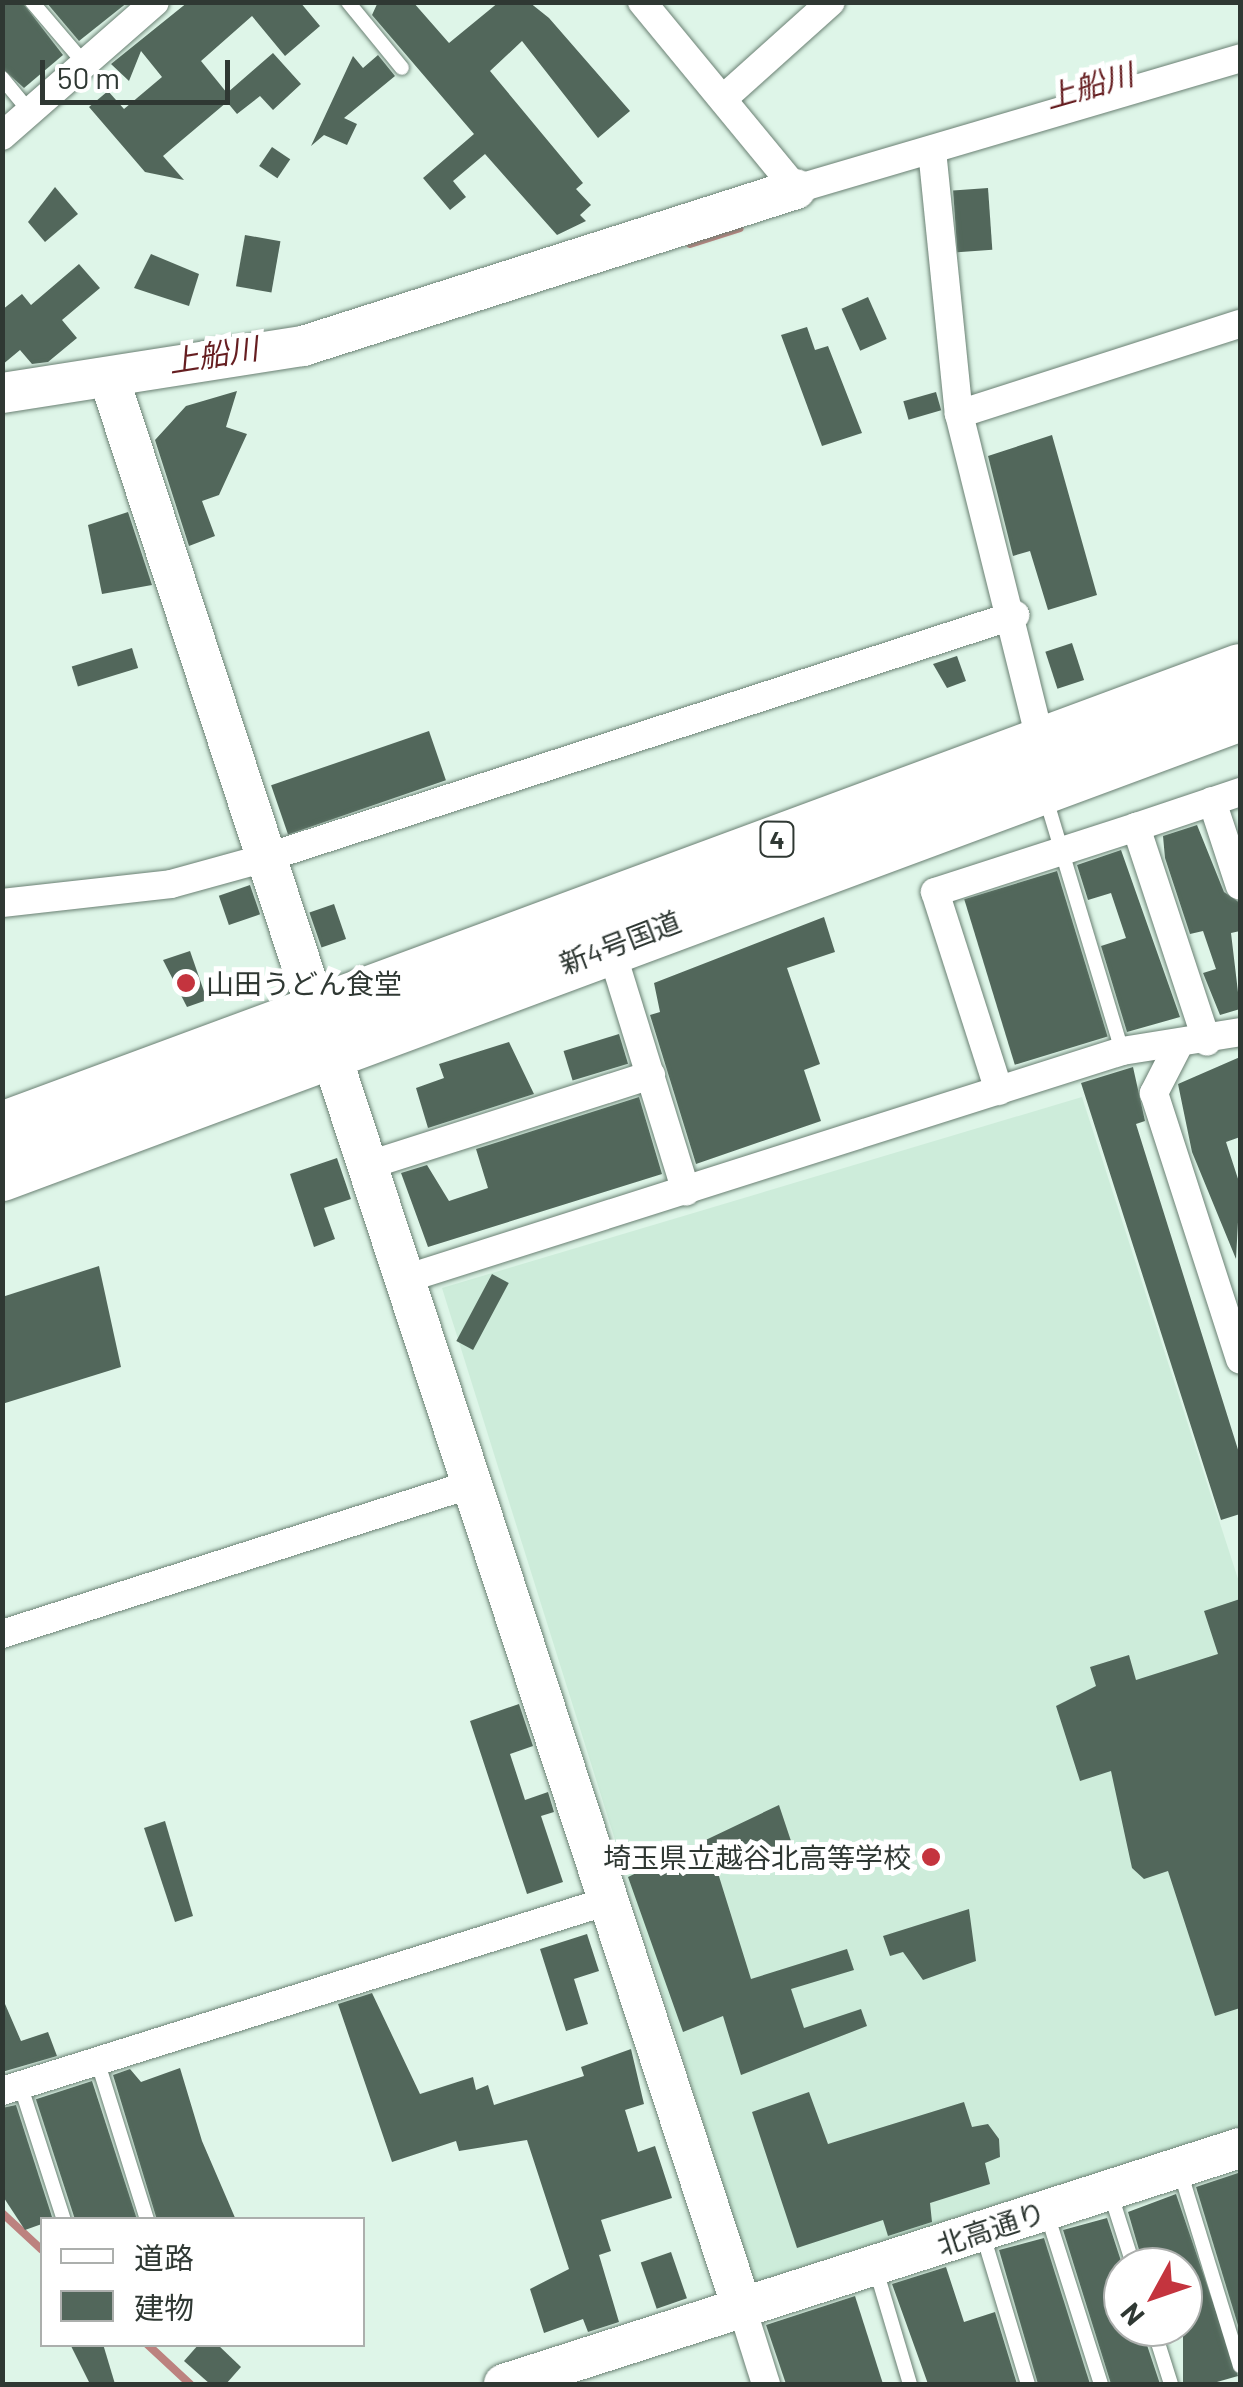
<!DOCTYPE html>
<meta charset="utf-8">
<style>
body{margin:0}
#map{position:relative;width:1243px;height:2387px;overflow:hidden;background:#def5e8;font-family:Barlow,"Noto Sans JP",sans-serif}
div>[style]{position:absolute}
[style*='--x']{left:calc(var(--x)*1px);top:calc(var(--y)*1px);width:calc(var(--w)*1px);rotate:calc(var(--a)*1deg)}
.built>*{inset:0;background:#cdecda}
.stream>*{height:8px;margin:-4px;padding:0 4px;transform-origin:4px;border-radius:4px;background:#bc827f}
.building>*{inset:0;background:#52675b;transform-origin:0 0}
.roads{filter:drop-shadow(0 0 2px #6a8073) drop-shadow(0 0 2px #6a8073)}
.lane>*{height:14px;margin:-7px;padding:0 7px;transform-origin:7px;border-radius:7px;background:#fff}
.street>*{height:28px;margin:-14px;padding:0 14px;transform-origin:14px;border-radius:14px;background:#fff}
.secondary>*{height:40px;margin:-20px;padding:0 20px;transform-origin:20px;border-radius:20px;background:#fff}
.highway>*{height:50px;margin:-25px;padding:0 25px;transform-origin:25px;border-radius:25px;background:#fff}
.dots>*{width:28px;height:28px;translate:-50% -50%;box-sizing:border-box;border:5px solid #fff;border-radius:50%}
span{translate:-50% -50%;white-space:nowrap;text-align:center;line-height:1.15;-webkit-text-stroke:10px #fff;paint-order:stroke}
.shield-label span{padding:2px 8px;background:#fff;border:2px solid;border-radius:8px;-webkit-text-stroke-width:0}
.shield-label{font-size:25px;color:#2f3833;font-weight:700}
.street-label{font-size:28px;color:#2f3833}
.poi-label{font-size:28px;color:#2f3833}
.left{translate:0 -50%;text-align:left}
.right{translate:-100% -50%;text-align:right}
.water-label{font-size:30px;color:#661e21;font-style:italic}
.frame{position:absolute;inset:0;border:5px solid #2f3833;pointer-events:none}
.legend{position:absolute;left:40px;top:2217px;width:325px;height:130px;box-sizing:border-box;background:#fff;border:2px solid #acafad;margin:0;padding:12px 18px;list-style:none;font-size:30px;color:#2f3833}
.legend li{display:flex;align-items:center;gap:20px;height:50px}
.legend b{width:50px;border:2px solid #acafad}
.north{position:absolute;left:1103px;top:2247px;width:100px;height:100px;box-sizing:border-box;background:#fff;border:2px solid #acafad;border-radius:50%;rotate:230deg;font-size:28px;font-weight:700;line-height:40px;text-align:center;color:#2f3833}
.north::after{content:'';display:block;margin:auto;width:35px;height:45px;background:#c4343e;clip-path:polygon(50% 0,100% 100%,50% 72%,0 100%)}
.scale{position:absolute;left:40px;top:60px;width:190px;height:45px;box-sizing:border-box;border:5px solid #2f3833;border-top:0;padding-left:12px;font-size:30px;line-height:35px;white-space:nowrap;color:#2f3833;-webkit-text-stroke:8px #fff;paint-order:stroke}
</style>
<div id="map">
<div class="built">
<div style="clip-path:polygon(1082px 1097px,1240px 1585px,1240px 2130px,756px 2290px,442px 1288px)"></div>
</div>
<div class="stream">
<div style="--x:690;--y:244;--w:52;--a:-17.7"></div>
<div style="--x:2;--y:2213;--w:54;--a:42.8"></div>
<div style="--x:147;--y:2344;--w:59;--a:42.9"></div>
</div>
<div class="building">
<div style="clip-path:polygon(2px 2px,22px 2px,63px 55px,24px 88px,2px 68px)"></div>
<div style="clip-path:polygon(46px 2px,128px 2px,79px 41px)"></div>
<div style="clip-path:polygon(188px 2px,300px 2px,320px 26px,285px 56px,252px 16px,201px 61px,227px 93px,273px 53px,301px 84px,273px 110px,260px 96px,237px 114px,227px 102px,163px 156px,184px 180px,145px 172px,89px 107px,108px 91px,124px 109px,162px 77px,141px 51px,129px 81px,111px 64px)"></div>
<div style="clip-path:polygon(378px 2px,413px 2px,449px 43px,499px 2px,529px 2px,549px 18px,630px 111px,598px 138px,522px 41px,490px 71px,583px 183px,576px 189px,591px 205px,580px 215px,586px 221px,557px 235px,485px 154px,453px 181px,466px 197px,450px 210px,423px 178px,474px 134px,372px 15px)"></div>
<div style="clip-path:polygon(378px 55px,395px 76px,344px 118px,357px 124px,347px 145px,324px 135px,311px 146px,353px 56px,363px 68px)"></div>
<div style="left:272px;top:147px;width:22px;height:23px;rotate:34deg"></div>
<div style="clip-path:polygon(55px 187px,78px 214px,45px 242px,28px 222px)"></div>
<div style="left:988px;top:188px;width:62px;height:35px;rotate:86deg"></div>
<div style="left:245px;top:235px;width:36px;height:52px;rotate:10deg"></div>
<div style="clip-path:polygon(151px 254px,199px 274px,189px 306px,134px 288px)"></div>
<div style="clip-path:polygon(79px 264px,100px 288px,62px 320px,77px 338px,48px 362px,32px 364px,20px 350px,2px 365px,2px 310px,22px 294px,31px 305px)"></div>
<div style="left:868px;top:297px;width:46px;height:29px;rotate:66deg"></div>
<div style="clip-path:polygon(807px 327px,815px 350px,828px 346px,862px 433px,822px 446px,781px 335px)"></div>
<div style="clip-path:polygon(237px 391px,226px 427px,247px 434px,219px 495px,202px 501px,215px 536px,189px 546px,155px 440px,186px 406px)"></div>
<div style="left:936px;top:392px;width:19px;height:34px;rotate:74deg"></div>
<div style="clip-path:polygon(1052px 435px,1097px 595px,1048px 610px,1030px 551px,1013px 556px,988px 456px)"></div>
<div style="clip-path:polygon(128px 512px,152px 585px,102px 594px,88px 525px)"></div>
<div style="left:1072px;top:643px;width:39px;height:28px;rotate:72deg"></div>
<div style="left:132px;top:648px;width:21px;height:63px;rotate:73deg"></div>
<div style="clip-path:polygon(957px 656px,966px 681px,947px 688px,933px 664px)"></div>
<div style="left:429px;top:731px;width:52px;height:167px;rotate:71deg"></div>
<div style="clip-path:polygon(1197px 825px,1224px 892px,1240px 903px,1240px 931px,1231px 933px,1240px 1009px,1220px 1015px,1203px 973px,1216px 969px,1203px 931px,1190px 934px,1165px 858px,1163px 836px)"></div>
<div style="clip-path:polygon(1121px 850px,1180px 1017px,1127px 1032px,1101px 946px,1126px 938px,1111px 893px,1088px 900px,1077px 865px)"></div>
<div style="left:1057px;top:871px;width:173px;height:97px;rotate:73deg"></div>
<div style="left:250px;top:885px;width:31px;height:33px;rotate:71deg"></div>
<div style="left:334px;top:904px;width:37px;height:26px;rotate:71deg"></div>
<div style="clip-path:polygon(824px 917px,835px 952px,787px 968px,820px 1064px,804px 1070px,821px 1121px,696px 1164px,650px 1015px,660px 1012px,654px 983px)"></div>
<div style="clip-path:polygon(190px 951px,207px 1000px,187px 1007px,163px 960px)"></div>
<div style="left:619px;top:1034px;width:31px;height:58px;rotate:73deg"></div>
<div style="clip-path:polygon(509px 1042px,534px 1094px,428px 1128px,416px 1088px,444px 1078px,439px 1064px)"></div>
<div style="clip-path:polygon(1240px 1057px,1240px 1137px,1226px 1142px,1240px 1185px,1236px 1259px,1192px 1152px,1178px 1084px)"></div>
<div style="clip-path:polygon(1133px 1067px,1145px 1121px,1136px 1124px,1240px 1456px,1240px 1514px,1221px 1520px,1081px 1083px)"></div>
<div style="clip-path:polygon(639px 1097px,662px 1174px,428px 1247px,401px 1173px,427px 1165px,449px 1201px,488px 1188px,476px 1149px)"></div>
<div style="clip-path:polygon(337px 1158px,351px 1199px,324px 1208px,335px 1239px,314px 1247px,290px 1174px)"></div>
<div style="clip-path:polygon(99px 1266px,121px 1367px,2px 1404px,2px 1297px)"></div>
<div style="left:492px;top:1274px;width:19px;height:76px;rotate:28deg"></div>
<div style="clip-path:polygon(1240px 1599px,1240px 2008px,1215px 2016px,1168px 1871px,1144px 1879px,1132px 1868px,1111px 1771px,1080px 1781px,1056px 1706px,1096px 1686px,1090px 1667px,1129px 1655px,1136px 1680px,1218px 1654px,1204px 1611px)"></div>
<div style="clip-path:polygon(519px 1704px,533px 1746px,510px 1754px,525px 1800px,548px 1792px,554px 1812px,541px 1816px,563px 1882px,527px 1894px,470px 1721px)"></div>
<div style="clip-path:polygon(779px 1805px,792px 1844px,717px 1870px,751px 1979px,847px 1949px,854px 1970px,791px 1989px,804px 2028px,861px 2009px,867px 2026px,741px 2075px,723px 2016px,683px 2032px,628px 1877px)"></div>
<div style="clip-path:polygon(165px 1821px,193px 1916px,175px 1922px,144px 1828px)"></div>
<div style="clip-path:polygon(969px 1909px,976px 1961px,923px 1980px,903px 1952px,890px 1956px,883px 1936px)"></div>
<div style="clip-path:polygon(587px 1934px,599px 1971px,574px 1979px,588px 2024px,566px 2031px,540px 1949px)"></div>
<div style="clip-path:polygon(372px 1993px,420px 2094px,473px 2077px,476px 2090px,488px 2085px,494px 2105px,584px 2076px,581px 2067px,631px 2049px,644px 2104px,625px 2110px,638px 2152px,655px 2146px,672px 2198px,601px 2220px,611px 2251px,599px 2255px,619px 2322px,588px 2332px,583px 2319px,544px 2333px,530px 2289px,569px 2269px,527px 2140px,459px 2151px,456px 2141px,392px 2162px,338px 2004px)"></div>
<div style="clip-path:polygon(2px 1997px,21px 2041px,48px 2032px,57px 2056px,2px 2072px)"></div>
<div style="clip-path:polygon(180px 2068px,202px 2141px,236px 2220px,157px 2220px,113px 2075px,130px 2069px,141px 2082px)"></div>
<div style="left:92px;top:2081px;width:146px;height:59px;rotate:72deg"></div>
<div style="clip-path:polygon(809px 2092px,828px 2144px,964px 2102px,972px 2127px,988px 2124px,999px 2139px,1000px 2157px,985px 2163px,990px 2184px,930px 2203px,932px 2222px,888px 2236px,883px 2220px,797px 2248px,752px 2112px)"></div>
<div style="clip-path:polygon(16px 2105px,53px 2220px,25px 2230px,2px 2195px,2px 2108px)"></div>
<div style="clip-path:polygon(1238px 2173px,1240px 2180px,1240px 2332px,1196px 2187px)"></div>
<div style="clip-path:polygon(1176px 2194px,1238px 2376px,1210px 2384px,1183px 2384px,1183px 2267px,1144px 2267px,1128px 2212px)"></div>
<div style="clip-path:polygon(1107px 2218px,1123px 2267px,1123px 2327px,1141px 2327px,1160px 2384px,1111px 2384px,1063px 2230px)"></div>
<div style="clip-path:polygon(1044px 2238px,1090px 2384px,1038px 2384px,999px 2250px)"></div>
<div style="left:671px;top:2252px;width:49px;height:32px;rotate:71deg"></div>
<div style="clip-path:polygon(946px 2267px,964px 2322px,995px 2312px,1017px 2384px,928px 2384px,892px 2284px)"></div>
<div style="clip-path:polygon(855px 2296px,883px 2384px,786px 2384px,766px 2325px)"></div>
<div style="clip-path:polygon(70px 2344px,103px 2344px,115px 2384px,90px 2384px)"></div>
<div style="clip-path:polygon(199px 2344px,217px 2344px,241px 2367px,226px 2384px,210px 2384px,184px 2361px)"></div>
</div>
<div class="roads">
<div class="lane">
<div style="--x:32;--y:2;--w:82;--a:49.5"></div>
<div style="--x:348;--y:2;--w:85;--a:50.7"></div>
<div style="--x:2;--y:78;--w:44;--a:50.5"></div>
<div style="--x:1046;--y:799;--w:263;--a:73.2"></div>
<div style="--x:97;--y:2060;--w:168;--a:72.6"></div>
<div style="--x:20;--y:2084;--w:143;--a:72.1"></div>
<div style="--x:1180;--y:2171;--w:204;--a:72.9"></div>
<div style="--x:1110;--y:2192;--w:79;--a:72.3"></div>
<div style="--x:1047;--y:2214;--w:178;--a:72.4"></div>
<div style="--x:982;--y:2232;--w:159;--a:73.2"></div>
<div style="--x:876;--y:2270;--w:119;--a:73.4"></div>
<div style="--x:1153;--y:2327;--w:60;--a:72.5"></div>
</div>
<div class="street">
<div style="--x:642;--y:2;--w:242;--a:50.5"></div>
<div style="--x:796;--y:189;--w:463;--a:-16.4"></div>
<div style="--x:725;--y:97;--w:142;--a:-41.9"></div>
<div style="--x:2;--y:136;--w:203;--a:-41.2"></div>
<div style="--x:932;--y:150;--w:265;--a:84.2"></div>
<div style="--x:959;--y:414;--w:339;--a:76"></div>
<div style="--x:959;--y:414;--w:295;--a:-17.8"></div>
<div style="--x:1212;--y:801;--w:89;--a:71.8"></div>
<div style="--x:1136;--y:827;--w:110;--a:-18.6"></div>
<div style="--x:2;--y:903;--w:170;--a:-6.4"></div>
<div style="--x:171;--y:884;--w:94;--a:-15.4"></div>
<div style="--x:262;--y:859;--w:792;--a:-17.95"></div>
<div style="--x:610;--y:946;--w:257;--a:72.8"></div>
<div style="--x:1177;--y:1048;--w:51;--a:117.1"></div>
<div style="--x:1154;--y:1093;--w:280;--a:72.1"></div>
<div style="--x:999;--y:1091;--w:209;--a:-107.8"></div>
<div style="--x:935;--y:892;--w:211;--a:-17.9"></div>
<div style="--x:1136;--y:827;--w:226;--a:71.7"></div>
<div style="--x:372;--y:1164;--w:293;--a:-17.7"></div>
<div style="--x:411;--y:1277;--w:746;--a:-17.63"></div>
<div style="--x:1122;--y:1051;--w:120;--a:-9.1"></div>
<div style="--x:2;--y:1634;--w:496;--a:-17.7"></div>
<div style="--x:2;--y:2091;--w:635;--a:-17.41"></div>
<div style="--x:742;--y:2308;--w:80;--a:72.5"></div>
</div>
<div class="secondary">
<div style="--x:110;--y:381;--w:2028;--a:71.84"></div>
<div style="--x:2;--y:393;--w:305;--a:-8.9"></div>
<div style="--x:303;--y:346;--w:517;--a:-17.66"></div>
<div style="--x:504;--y:2384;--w:773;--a:-17.78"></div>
</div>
<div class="highway">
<div style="--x:2;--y:1127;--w:1320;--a:-20.3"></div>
<div style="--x:2;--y:1176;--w:1321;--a:-20.38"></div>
</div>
</div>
<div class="dots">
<div style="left:186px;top:983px;background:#c4343e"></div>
<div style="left:931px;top:1857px;background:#c4343e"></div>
</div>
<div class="shield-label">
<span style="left:777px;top:839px">4</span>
</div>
<div class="street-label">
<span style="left:620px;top:942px;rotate:-21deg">新4号国道</span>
<span style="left:991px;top:2228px;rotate:-18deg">北高通り</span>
</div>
<div class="poi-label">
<span class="left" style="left:206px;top:983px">山田うどん食堂</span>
<span class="right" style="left:911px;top:1857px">埼玉県立越谷北高等学校</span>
</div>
<div class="water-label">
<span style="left:1089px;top:85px;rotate:-16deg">上船川</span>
<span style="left:213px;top:354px;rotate:-9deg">上船川</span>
</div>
<div class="frame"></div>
<ul class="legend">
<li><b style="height:12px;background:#fff"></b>道路</li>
<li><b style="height:28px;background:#52675b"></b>建物</li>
</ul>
<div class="north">N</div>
<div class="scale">50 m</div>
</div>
